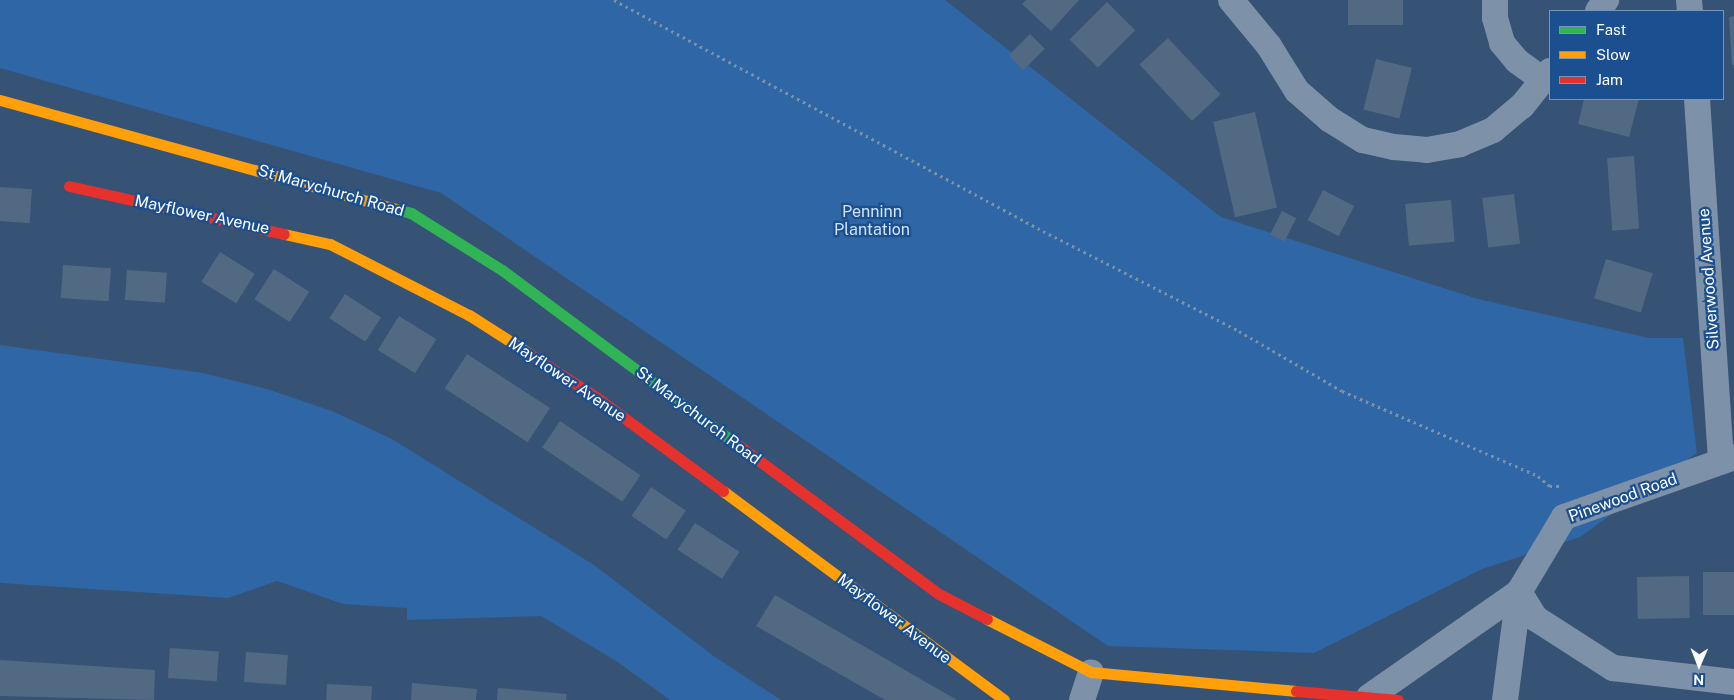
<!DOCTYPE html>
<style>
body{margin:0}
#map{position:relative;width:1734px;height:700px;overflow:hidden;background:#365274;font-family:"Public Sans",sans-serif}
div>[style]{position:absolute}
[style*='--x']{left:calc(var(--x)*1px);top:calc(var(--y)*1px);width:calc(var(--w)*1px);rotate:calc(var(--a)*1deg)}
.green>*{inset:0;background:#2f66a5}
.building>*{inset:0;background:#526984;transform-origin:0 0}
.path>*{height:3px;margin-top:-1.5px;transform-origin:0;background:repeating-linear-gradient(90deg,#7d92a8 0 2.5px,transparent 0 6.5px)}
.street>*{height:26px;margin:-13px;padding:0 13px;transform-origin:13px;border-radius:13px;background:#7d92a8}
.fast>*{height:11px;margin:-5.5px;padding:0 5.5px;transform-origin:5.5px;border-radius:5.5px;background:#30b455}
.slow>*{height:11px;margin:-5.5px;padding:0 5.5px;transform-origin:5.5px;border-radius:5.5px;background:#ff9f0a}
.jam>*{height:11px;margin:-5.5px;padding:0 5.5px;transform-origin:5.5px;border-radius:5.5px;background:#e5322d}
span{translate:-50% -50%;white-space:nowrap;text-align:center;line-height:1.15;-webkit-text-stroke:4.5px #1b4f8f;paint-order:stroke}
.street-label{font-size:16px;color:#fff}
.park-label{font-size:16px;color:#cfe3fa}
.legend{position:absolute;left:1549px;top:10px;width:175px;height:90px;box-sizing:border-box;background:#1b4f8f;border:1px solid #7695bc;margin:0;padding:6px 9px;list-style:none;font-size:15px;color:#fff}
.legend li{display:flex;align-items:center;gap:10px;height:25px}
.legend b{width:25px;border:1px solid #7695bc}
.north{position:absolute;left:1674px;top:640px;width:50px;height:50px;-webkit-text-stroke:4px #1b4f8f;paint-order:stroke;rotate:181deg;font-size:14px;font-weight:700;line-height:20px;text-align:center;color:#fff}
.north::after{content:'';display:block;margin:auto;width:18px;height:22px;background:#fff;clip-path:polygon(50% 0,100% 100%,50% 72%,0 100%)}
</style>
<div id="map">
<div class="green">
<div style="clip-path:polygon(0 0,945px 0,1221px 217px,1478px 299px,1649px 338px,1683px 338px,1697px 453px,1580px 537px,1482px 569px,1314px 653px,1108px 646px,441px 193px,0 68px)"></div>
<div style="clip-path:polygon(0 345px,203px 373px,267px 389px,332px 411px,392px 439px,594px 565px,715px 657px,781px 700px,670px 700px,616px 661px,541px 616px,407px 620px,407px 608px,343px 604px,277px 581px,228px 598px,0 583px)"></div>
</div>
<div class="building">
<div style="clip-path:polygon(1026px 0,1079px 0,1051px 31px,1022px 4px)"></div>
<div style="left:1348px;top:0;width:55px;height:25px"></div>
<div style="left:1107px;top:2px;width:40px;height:53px;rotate:45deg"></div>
<div style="clip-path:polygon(1734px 16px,1734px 65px,1732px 65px,1729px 17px)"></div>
<div style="left:1030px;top:34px;width:21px;height:30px;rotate:45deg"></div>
<div style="left:1168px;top:38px;width:77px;height:39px;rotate:47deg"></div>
<div style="left:1376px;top:59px;width:37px;height:52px;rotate:14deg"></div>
<div style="clip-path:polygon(1584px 99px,1639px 99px,1629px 137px,1578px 124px)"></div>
<div style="left:1255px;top:112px;width:98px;height:43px;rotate:77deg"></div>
<div style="left:1634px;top:156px;width:73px;height:27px;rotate:86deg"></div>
<div style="left:0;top:187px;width:32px;height:34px;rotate:4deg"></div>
<div style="left:1323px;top:190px;width:35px;height:34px;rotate:27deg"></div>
<div style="left:1514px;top:194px;width:50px;height:32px;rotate:83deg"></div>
<div style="left:1451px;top:200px;width:42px;height:46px;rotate:85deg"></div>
<div style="left:1282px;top:211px;width:16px;height:26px;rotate:27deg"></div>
<div style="left:220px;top:252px;width:41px;height:35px;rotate:32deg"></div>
<div style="left:1606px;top:259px;width:49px;height:41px;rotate:17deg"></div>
<div style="left:63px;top:265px;width:48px;height:33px;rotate:4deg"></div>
<div style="left:274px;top:269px;width:42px;height:36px;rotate:33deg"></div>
<div style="left:127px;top:270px;width:40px;height:30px;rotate:4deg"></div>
<div style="left:345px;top:294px;width:43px;height:29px;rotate:33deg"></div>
<div style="left:399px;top:316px;width:44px;height:40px;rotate:32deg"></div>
<div style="left:467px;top:354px;width:99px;height:41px;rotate:33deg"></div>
<div style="left:560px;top:421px;width:97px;height:32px;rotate:34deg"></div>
<div style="left:651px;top:487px;width:42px;height:35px;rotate:34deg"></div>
<div style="left:695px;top:523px;width:53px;height:32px;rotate:33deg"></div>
<div style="left:1703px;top:572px;width:31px;height:43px"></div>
<div style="left:1689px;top:576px;width:42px;height:52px;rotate:89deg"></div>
<div style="clip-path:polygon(775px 595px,957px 700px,885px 700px,756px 626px)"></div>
<div style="left:170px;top:648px;width:49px;height:30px;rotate:4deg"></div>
<div style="left:246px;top:652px;width:42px;height:30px;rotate:4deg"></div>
<div style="clip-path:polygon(0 660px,155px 670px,154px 700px,0 696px)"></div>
<div style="clip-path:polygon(412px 683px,477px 689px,476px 700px,411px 700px)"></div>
<div style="left:327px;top:684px;width:45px;height:16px;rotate:3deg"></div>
<div style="clip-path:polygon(498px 688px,567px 694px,566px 700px,497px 700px)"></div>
</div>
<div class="path">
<div style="--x:614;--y:0;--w:487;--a:28.3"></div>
<div style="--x:1043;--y:231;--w:220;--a:27"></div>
<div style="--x:1239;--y:331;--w:119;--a:30.2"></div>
<div style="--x:1342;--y:391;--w:214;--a:23.4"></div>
<div style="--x:1538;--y:476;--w:16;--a:40"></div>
<div style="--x:1550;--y:486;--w:13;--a:0"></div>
</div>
<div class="street">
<div style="--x:1231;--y:0;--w:60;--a:50.4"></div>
<div style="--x:1269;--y:46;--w:53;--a:58.1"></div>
<div style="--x:1297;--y:91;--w:43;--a:41.2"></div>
<div style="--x:1329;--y:119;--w:40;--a:32"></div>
<div style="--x:1363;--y:140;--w:32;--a:13"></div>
<div style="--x:1394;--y:147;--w:33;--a:5"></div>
<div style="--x:1427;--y:150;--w:34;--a:-10"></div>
<div style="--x:1460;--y:144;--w:36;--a:-23"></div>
<div style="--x:1493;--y:130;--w:38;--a:-40"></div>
<div style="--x:1522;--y:106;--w:45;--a:-51.3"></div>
<div style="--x:1495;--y:0;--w:18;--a:90"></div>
<div style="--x:1495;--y:18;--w:26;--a:74"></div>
<div style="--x:1502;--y:43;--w:23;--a:50"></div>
<div style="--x:1517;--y:61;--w:32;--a:36"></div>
<div style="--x:1689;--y:0;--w:11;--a:85"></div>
<div style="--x:1598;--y:11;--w:14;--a:-54"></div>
<div style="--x:1697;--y:99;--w:362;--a:86.2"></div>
<div style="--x:1369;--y:697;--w:183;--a:-35"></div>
<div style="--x:1519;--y:592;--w:31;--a:58"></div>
<div style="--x:1535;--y:618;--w:93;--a:32.7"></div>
<div style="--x:1613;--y:668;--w:122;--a:6.6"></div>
<div style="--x:1082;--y:700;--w:29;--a:-72"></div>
<div style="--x:1505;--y:700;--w:109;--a:-82.6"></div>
<div style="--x:1519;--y:592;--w:87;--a:-59"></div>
<div style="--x:1564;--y:517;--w:180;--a:-19.4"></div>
</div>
<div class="fast">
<div style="--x:396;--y:209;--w:16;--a:15"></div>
<div style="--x:411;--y:213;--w:107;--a:32.1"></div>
<div style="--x:502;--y:270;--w:289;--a:36.6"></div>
</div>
<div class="slow">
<div style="--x:0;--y:100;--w:411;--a:15.4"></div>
<div style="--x:284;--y:234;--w:47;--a:12.3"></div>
<div style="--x:330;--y:244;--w:156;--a:27.1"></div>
<div style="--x:469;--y:315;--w:72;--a:32.6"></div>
<div style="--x:723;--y:491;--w:350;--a:36.6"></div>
<div style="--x:987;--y:619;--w:117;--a:27"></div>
<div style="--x:1091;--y:672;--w:206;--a:5.3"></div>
</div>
<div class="jam">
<div style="--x:69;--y:186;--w:220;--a:12.6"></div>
<div style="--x:530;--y:354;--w:79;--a:33.1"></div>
<div style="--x:596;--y:397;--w:158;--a:36.5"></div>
<div style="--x:734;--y:442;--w:255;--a:36.6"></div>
<div style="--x:939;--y:594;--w:54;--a:27.5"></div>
<div style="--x:1296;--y:691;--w:102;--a:5"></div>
</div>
<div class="street-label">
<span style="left:331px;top:191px;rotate:16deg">St Marychurch Road</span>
<span style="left:202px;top:215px;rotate:12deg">Mayflower Avenue</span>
<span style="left:1709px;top:279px;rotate:-94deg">Silverwood Avenue</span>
<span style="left:567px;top:380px;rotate:34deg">Mayflower Avenue</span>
<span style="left:698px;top:416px;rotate:37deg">St Marychurch Road</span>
<span style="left:1623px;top:498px;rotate:-20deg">Pinewood Road</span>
<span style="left:894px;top:619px;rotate:37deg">Mayflower Avenue</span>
</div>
<div class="park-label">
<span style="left:872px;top:221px">Penninn<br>Plantation</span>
</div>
<ul class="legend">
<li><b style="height:6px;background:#30b455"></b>Fast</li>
<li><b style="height:6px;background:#ff9f0a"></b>Slow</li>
<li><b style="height:6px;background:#e5322d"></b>Jam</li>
</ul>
<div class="north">N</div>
</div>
